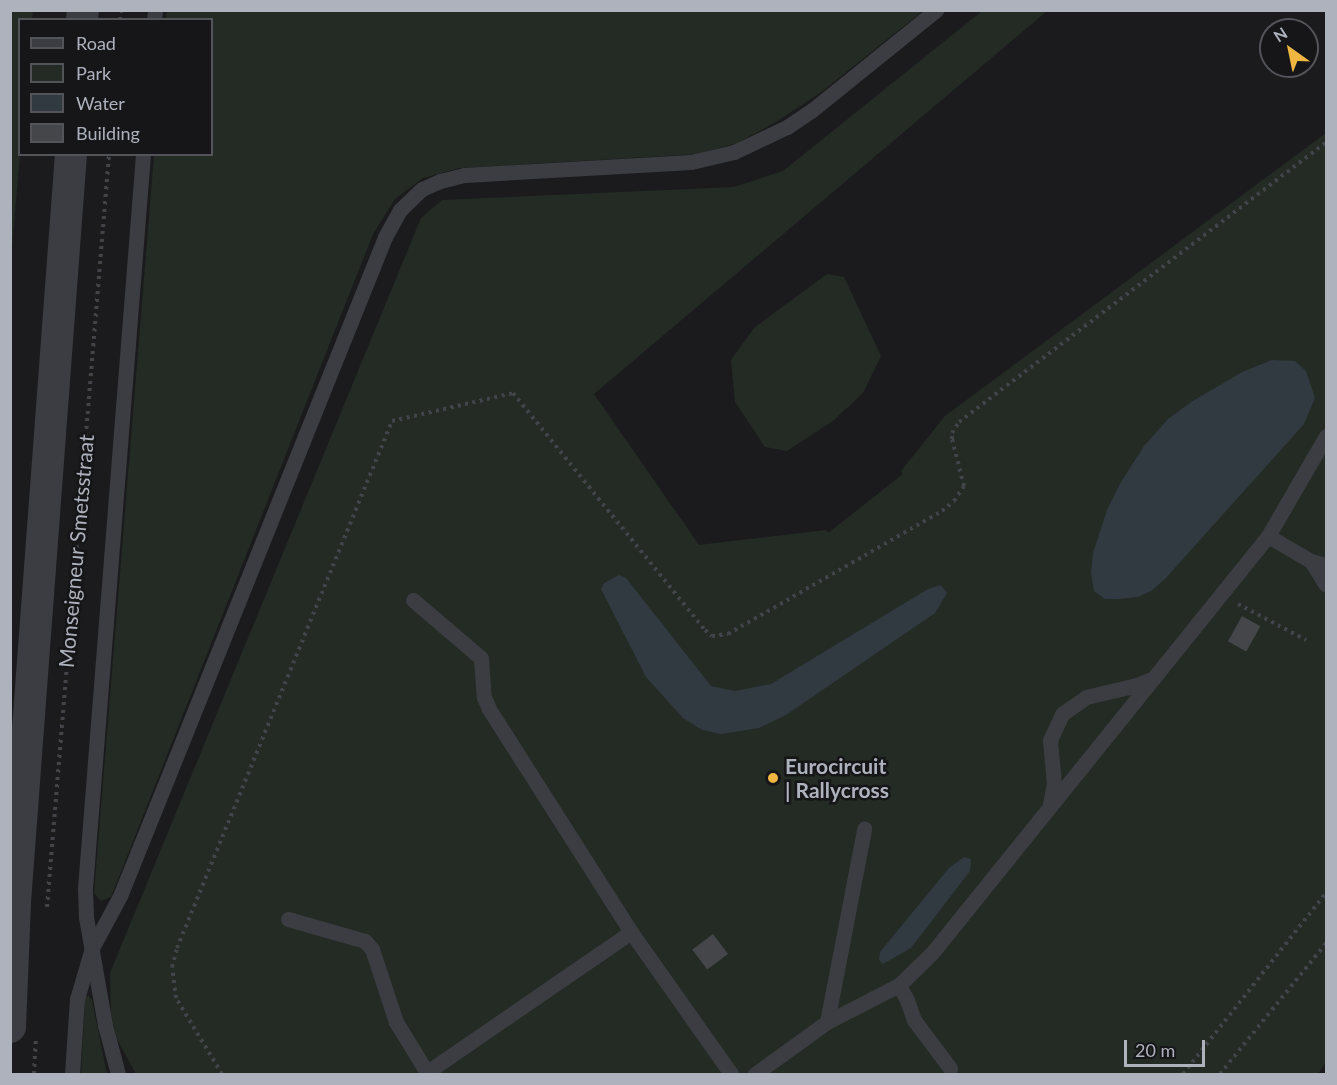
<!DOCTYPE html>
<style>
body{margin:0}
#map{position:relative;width:1337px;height:1085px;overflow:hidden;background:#1b1b1d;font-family:Lato,sans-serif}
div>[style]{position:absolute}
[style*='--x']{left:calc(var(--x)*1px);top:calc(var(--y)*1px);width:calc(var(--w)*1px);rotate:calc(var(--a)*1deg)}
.green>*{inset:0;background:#232b24}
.water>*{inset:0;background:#313a41}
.building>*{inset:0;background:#45464a;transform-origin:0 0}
.path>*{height:4px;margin-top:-2px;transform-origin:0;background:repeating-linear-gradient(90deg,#424449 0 3px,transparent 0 7.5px)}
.service>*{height:15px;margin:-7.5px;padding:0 7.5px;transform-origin:7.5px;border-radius:7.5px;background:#3c3d42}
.minor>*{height:32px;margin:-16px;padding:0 16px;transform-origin:16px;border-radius:16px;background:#3c3d42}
.dots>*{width:16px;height:16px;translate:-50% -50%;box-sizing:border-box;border:3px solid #161618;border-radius:50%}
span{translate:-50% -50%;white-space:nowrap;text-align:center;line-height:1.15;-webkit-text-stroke:5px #161618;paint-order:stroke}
.street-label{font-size:21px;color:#aeb2bc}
.poi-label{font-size:21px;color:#aeb2bc;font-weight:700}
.left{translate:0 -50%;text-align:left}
.frame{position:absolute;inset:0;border:12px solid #aeb2bc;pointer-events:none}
.legend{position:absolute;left:18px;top:18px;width:195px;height:138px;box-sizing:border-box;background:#161618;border:2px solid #53545a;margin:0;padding:8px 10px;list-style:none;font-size:18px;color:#aeb2bc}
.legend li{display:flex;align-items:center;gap:12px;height:30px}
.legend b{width:30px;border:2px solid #53545a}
.north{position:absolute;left:1259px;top:18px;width:60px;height:60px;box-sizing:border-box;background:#161618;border:2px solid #53545a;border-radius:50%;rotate:327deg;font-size:16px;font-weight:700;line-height:24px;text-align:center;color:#aeb2bc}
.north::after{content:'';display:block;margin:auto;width:21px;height:27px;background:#efb741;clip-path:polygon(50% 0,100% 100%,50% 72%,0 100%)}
.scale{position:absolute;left:1124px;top:1040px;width:81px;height:27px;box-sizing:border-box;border:3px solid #aeb2bc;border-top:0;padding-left:8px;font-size:18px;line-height:21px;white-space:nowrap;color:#aeb2bc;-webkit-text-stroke:4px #161618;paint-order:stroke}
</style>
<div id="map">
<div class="green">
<div style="clip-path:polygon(11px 10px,33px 11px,32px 19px,20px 20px,20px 155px,11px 258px)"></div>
<div style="clip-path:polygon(167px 11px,923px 11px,820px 93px,776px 122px,737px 143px,698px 154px,460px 168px,423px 178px,395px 199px,373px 234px,111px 897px,101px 901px,94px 893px,154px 155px,212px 154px,212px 20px,166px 19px)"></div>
<div style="clip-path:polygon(982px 11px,1047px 11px,594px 394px,699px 545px,826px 530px,828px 533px,903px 474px,901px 471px,945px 416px,1326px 133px,1326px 1062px,1318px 1074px,136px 1074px,117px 1039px,111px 1014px,110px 973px,421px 218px,442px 200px,734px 187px,783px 171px)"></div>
<div style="clip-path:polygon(827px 274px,844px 277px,881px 356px,863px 393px,833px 421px,787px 451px,765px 447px,735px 402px,731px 360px,754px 328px)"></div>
<div style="clip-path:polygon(88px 995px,92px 1000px,107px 1074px,81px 1074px,85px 999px)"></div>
</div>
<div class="water">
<div style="clip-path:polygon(1272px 360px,1295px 361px,1306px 371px,1315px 398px,1304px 424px,1165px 579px,1151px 591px,1138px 597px,1118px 599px,1105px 599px,1094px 591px,1091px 573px,1093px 553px,1107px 510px,1121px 482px,1144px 446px,1168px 419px,1191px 402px,1242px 372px)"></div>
<div style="clip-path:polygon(619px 575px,626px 578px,711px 686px,735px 691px,771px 684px,928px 589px,941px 585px,947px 593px,935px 613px,786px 715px,759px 728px,721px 734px,702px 730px,683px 718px,646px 677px,601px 589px,604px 583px)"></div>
<div style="clip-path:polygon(964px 857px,971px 859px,970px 871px,911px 948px,883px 964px,879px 960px,880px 952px,949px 868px)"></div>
</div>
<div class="building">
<div style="left:1242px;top:616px;width:21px;height:29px;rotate:29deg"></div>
<div style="left:713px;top:934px;width:25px;height:26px;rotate:53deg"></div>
</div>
<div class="path">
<div style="--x:120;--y:20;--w:10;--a:-84"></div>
<div style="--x:1238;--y:604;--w:77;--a:27.9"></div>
<div style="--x:47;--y:907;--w:756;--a:-85.29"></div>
<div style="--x:34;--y:1074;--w:34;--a:-87"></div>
<div style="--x:222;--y:1074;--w:89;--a:-121.2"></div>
<div style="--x:176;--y:998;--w:31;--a:-97"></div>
<div style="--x:172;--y:967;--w:20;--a:-75"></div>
<div style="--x:177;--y:948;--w:569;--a:-67.81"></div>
<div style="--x:392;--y:421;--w:124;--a:-13"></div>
<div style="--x:513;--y:393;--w:305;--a:51"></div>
<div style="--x:705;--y:630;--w:9;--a:41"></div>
<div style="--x:712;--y:636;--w:16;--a:-7"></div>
<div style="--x:728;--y:634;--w:247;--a:-29.9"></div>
<div style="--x:942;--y:511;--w:16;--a:-40"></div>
<div style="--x:954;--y:501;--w:18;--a:-56"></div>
<div style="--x:964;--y:486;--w:49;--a:-104.3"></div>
<div style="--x:952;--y:439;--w:6;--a:-90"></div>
<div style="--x:952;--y:433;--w:13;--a:-58"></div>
<div style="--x:959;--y:422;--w:462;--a:-37.3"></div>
<div style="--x:1183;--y:1074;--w:231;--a:-51.7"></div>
<div style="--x:1220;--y:1074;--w:169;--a:-51"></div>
</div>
<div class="service">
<div style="--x:154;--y:20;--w:10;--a:-84"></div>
<div style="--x:1268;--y:536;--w:50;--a:30.2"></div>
<div style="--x:1311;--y:561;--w:16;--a:15"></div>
<div style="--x:1311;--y:561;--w:28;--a:58"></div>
<div style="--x:413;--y:600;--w:89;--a:40.5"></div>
<div style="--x:481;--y:658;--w:39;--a:86"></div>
<div style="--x:484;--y:697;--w:13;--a:67"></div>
<div style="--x:489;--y:709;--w:264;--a:57.5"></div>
<div style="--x:631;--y:932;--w:247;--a:145.5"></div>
<div style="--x:1050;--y:804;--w:20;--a:-79"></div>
<div style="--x:1054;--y:784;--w:44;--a:-95.2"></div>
<div style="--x:1050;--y:740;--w:29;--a:-65"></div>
<div style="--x:1062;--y:714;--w:29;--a:-35"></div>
<div style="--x:1086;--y:697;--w:52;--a:-13.2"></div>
<div style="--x:1137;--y:685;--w:18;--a:-22"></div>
<div style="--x:288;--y:919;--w:80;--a:15.9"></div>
<div style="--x:365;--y:941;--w:11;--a:49"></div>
<div style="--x:372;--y:949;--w:77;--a:71.8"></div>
<div style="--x:396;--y:1022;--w:61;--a:58.4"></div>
<div style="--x:631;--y:932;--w:174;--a:54.8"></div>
<div style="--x:899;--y:985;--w:17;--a:62"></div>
<div style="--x:907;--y:1000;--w:21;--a:71"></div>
<div style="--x:914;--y:1020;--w:60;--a:53.1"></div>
<div style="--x:827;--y:1022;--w:197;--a:-79.1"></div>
<div style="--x:72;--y:1074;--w:75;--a:-86.2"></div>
<div style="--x:77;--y:999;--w:53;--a:-73.6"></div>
<div style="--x:92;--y:948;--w:59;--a:-61.7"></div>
<div style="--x:120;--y:896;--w:710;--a:-68.09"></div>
<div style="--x:385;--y:237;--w:31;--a:-61"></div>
<div style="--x:400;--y:210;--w:30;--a:-44"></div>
<div style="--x:422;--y:189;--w:20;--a:-24"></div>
<div style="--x:440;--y:181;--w:25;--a:-14"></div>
<div style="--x:464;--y:175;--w:227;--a:-3.3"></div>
<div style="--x:691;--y:162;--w:44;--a:-13.1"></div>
<div style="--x:734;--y:152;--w:59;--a:-25.3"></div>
<div style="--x:787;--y:127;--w:29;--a:-34"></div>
<div style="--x:811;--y:111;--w:161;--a:-38.9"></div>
<div style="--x:118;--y:1074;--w:51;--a:-104.9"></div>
<div style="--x:105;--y:1025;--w:110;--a:-100"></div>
<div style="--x:86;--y:917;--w:29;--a:-92"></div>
<div style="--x:85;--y:888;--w:736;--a:-85.48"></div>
<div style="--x:755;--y:1074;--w:89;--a:-35.8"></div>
<div style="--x:827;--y:1022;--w:81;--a:-27.2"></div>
<div style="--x:899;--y:985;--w:46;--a:-44.1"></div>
<div style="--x:932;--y:953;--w:536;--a:-51.14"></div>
<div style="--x:1268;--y:536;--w:116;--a:-59.9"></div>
</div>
<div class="minor">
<div style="--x:82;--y:20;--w:10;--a:-84"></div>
<div style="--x:10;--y:1027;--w:125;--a:-87.7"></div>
<div style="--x:15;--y:902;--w:750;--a:-85.72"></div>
</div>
<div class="dots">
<div style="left:773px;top:778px;background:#efb741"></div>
</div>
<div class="street-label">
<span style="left:76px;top:551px;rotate:-85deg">Monseigneur Smetsstraat</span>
</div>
<div class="poi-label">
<span class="left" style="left:785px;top:778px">Eurocircuit<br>| Rallycross</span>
</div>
<div class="frame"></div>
<ul class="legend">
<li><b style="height:8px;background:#3c3d42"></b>Road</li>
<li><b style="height:16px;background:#232b24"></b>Park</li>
<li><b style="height:16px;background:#313a41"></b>Water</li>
<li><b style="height:16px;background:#45464a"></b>Building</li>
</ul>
<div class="north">N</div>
<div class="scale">20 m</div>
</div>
